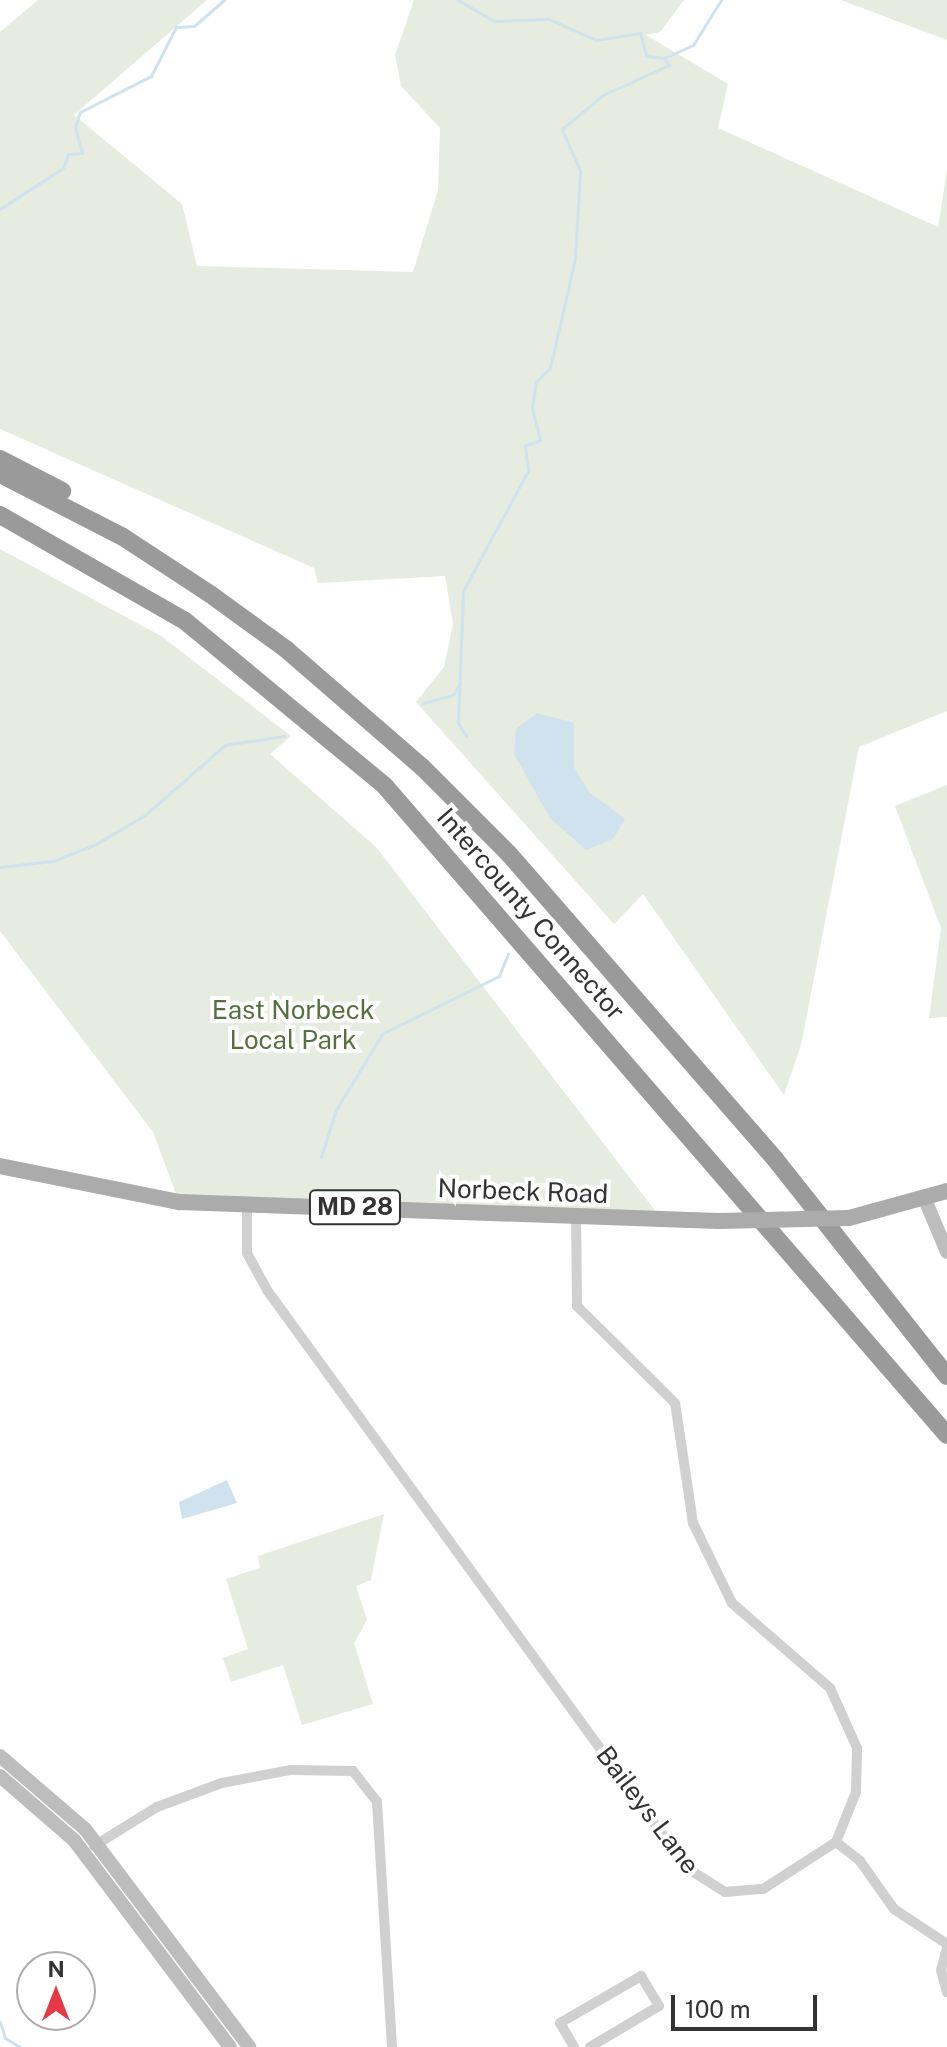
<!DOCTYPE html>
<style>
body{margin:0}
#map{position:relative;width:947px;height:2047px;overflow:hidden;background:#fff;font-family:"Public Sans",sans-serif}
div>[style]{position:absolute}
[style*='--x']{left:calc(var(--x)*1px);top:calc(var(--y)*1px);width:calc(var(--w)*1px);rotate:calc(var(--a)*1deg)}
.green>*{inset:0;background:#e6ecdf}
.water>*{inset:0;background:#cfe2ee}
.stream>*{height:3px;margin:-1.5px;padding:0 1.5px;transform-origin:1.5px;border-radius:1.5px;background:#cfe2ee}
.street>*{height:10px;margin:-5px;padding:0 5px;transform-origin:5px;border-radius:5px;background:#d0d0d0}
.secondary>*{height:14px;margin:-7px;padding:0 7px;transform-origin:7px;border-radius:7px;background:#bdbdbd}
.primary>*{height:16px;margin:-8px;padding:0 8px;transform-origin:8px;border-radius:8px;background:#ababab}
.highway>*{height:18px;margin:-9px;padding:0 9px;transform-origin:9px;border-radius:9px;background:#9a9a9a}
.primary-bridge>*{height:16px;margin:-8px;padding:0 8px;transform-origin:8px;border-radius:8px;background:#ababab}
span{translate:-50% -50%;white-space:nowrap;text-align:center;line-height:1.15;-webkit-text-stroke:8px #fff;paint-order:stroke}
.shield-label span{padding:2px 6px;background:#fff;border:2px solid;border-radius:6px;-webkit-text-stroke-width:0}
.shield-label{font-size:24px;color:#333;font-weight:700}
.street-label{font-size:26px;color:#333}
.park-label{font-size:26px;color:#56703f}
.north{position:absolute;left:16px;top:1951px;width:80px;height:80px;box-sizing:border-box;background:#fff;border:2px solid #adadad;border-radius:50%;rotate:0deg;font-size:22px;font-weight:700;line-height:32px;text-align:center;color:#333}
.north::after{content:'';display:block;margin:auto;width:28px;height:36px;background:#e63946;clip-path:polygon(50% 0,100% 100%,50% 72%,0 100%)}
.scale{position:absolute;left:671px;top:1995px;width:146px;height:36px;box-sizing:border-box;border:4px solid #333;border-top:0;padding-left:10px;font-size:24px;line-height:28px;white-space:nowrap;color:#333;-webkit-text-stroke:6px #fff;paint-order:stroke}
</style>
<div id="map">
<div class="green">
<div style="clip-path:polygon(38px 0,207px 0,74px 115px,182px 204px,197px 266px,413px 272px,438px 190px,440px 128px,401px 86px,395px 55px,414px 0,684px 0,660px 32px,646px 35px,728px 84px,718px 128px,938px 227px,947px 170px,947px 711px,859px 747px,801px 1045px,784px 1095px,643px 894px,614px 924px,416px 702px,444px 667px,453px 624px,445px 576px,318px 583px,314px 568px,0 429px,0 32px)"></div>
<div style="clip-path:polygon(841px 0,947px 0,947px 40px)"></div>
<div style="clip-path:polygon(0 549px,161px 636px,291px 736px,270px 754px,376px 847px,660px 1217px,179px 1202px,153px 1132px,0 931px)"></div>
<div style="clip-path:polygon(947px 785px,947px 1017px,929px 1018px,941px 928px,895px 806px)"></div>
<div style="clip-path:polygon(384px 1514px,371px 1580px,356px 1586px,367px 1620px,354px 1643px,373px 1704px,302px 1725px,283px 1665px,231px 1682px,223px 1658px,248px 1649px,226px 1579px,260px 1568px,258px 1556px)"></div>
</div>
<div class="water">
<div style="clip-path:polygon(537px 713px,574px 723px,574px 767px,589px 792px,625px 819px,613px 839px,586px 850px,550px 818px,514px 754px,516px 729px)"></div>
<div style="clip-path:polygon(227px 1480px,237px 1503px,182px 1519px,179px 1502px)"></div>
</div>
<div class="stream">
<div style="--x:458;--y:0;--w:42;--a:30.3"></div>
<div style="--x:494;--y:21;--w:55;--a:-2.1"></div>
<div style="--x:549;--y:19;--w:51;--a:24.1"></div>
<div style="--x:596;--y:40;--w:45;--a:-9"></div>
<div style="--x:640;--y:33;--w:24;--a:75"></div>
<div style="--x:646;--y:56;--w:18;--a:6"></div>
<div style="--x:0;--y:209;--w:75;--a:-33.1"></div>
<div style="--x:63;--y:168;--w:15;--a:-70"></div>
<div style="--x:68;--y:154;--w:14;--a:-4"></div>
<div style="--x:82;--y:153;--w:27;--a:-105"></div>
<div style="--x:75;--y:127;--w:16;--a:-72"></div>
<div style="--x:80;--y:112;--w:80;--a:-26.9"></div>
<div style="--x:151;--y:76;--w:55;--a:-63"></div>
<div style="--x:176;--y:27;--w:18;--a:-3"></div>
<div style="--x:194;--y:26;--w:40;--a:-41"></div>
<div style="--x:423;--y:703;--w:31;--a:-15"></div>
<div style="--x:453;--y:695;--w:14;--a:-60"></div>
<div style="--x:466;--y:736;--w:16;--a:-120"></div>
<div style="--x:458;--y:722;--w:131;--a:-87.8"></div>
<div style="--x:463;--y:591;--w:136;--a:-61.6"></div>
<div style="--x:528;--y:471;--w:25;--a:-97"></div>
<div style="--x:525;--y:446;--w:16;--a:-22"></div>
<div style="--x:540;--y:440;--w:33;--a:-104"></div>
<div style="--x:532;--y:408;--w:26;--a:-81"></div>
<div style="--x:536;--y:382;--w:20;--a:-45"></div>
<div style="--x:550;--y:368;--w:112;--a:-77.1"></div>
<div style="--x:575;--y:259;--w:88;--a:-86.7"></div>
<div style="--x:580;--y:171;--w:46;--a:-113.2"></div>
<div style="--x:562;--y:129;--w:53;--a:-39.7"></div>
<div style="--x:603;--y:95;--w:72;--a:-24.4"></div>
<div style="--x:669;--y:65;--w:9;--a:-126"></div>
<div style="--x:664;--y:58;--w:32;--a:-24"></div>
<div style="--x:693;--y:45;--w:53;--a:-58.1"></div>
<div style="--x:0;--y:867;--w:53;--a:-6.5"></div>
<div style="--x:53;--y:861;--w:46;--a:-21.6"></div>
<div style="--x:96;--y:844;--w:57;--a:-30.6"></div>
<div style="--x:145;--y:815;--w:106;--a:-41.2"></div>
<div style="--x:225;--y:745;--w:60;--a:-8.7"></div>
<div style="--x:321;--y:1157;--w:49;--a:-72.3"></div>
<div style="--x:336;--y:1110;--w:89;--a:-58.8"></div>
<div style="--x:382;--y:1034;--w:131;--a:-26.4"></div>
<div style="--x:499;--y:976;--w:24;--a:-68"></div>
<div style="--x:0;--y:2022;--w:17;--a:73"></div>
<div style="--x:5;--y:2038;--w:17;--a:31"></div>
</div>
<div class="street">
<div style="--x:247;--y:1205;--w:48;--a:90"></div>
<div style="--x:247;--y:1253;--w:42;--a:61.6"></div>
<div style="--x:267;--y:1290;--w:714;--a:54"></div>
<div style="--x:687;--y:1868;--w:45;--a:32.3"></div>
<div style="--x:725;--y:1892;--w:38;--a:-5"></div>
<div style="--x:763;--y:1889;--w:87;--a:-32.8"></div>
<div style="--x:836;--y:1842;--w:54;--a:-68.2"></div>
<div style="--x:856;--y:1792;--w:44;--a:-88.7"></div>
<div style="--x:857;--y:1748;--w:66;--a:-114.2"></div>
<div style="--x:830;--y:1688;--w:130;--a:-139.1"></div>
<div style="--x:732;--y:1603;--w:89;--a:-116"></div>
<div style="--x:693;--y:1523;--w:121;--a:-98.5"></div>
<div style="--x:675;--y:1403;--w:138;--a:-135.3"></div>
<div style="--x:577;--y:1306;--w:89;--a:-90.6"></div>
<div style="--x:836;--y:1842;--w:31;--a:38"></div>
<div style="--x:860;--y:1861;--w:59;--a:54.7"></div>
<div style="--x:894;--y:1909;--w:64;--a:33.4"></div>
<div style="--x:94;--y:1846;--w:74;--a:-31.8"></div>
<div style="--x:157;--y:1807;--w:69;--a:-20.3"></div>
<div style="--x:222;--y:1783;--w:69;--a:-10.8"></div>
<div style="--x:290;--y:1770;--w:63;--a:0.9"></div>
<div style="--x:353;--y:1771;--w:39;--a:52"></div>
<div style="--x:377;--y:1802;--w:245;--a:86.5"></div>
<div style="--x:947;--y:1948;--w:23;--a:105"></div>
<div style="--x:941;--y:1970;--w:23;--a:75"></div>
<div style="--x:574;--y:2047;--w:28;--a:-120"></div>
<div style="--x:560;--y:2023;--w:94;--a:-30.1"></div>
<div style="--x:641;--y:1976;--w:35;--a:59"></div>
<div style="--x:659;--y:2006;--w:80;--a:149.3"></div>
</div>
<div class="secondary">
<div style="--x:926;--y:1202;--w:54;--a:67.2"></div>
<div style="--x:0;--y:1756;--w:112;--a:40.7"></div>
<div style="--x:85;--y:1829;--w:273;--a:53"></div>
<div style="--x:0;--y:1776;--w:98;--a:40.9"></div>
<div style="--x:74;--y:1840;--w:259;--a:53"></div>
</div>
<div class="primary">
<div style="--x:0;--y:1166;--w:183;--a:11.4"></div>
<div style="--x:179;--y:1202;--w:539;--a:2.02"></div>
<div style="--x:849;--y:1218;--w:102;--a:-15.4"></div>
</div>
<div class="highway">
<div style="--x:0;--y:459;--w:70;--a:27.3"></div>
<div style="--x:0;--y:474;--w:138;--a:27.1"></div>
<div style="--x:123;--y:537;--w:104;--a:33.2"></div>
<div style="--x:210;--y:594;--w:95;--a:36"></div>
<div style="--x:287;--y:650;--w:179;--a:40.9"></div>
<div style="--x:422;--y:767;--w:123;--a:45"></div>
<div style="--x:509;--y:854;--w:405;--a:48.9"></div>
<div style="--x:775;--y:1159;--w:277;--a:51.6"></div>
<div style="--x:0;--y:515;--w:213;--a:29.8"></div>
<div style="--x:185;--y:621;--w:258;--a:39.5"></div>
<div style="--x:384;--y:785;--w:860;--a:49.1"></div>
</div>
<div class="primary-bridge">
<div style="--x:718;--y:1221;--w:131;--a:-1.3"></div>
</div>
<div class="shield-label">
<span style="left:355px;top:1207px">MD 28</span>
</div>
<div class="street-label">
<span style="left:531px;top:914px;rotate:49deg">Intercounty Connector</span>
<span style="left:523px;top:1191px;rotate:2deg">Norbeck Road</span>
<span style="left:648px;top:1810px;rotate:53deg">Baileys Lane</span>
</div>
<div class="park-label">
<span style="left:293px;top:1025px">East Norbeck<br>Local Park</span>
</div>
<div class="north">N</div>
<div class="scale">100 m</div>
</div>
